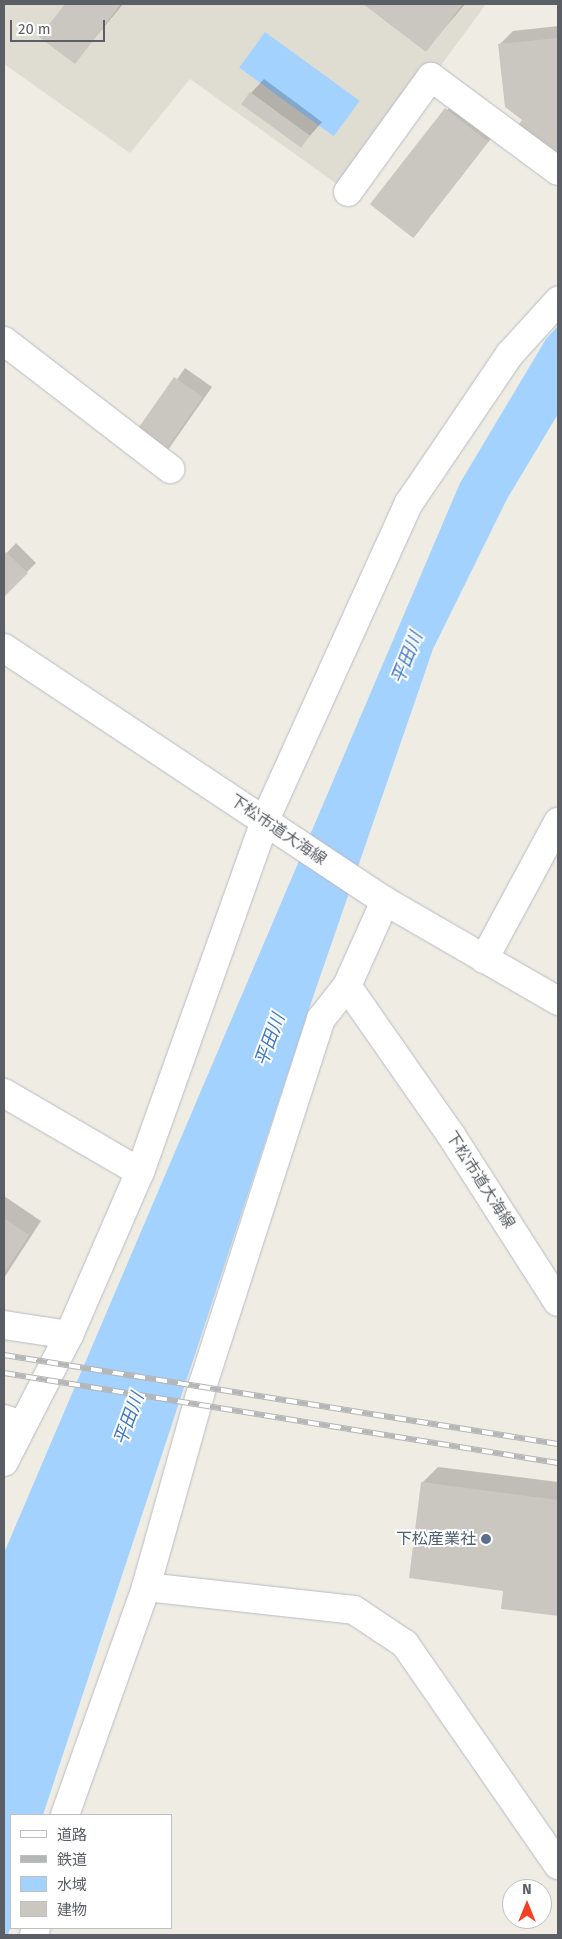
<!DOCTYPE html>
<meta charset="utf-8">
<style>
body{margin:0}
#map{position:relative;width:562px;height:1939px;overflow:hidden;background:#efede3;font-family:"Fira Sans","Noto Sans JP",sans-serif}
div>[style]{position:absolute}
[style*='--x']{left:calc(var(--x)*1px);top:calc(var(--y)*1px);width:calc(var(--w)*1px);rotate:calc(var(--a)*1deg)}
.education>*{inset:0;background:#dfddd2}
.water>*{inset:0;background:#a4d2ff;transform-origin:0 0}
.shadow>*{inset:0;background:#0003;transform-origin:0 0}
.building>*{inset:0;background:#cac7c0;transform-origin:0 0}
.roads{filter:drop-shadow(0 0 1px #b8bbc1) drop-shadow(0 0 1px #b8bbc1)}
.street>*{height:28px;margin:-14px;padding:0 14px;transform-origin:14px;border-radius:14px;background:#fff}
.secondary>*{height:28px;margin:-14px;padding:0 14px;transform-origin:14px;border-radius:14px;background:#fff}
.rail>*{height:5.5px;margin-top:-2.75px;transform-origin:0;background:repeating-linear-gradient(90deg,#fff 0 11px,#b5b6b6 0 22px);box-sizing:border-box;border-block:1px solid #b5b6b6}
.dots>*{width:14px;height:14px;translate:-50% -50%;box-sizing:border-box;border:2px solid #fff;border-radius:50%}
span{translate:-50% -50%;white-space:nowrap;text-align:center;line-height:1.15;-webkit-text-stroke:4px #fff;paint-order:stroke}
.street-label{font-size:16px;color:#5b5f65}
.service-label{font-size:16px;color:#4e5e75}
.right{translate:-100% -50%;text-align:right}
.water-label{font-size:18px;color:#3b76c3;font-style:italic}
.frame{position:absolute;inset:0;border:5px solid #5b5f65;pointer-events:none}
.legend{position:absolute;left:10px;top:1814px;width:162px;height:115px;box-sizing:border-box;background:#fff;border:1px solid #bdbfc1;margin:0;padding:6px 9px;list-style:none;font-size:15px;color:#5b5f65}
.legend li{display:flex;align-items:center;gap:10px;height:25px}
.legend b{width:25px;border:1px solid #bdbfc1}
.north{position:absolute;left:502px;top:1879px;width:50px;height:50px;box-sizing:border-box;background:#fff;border:1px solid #bdbfc1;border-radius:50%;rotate:0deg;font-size:14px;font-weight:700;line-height:20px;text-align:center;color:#5b5f65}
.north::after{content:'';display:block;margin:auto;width:18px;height:22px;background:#f53f23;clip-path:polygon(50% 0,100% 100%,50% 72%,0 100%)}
.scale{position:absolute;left:10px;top:20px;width:95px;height:22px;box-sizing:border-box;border:2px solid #5b5f65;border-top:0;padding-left:6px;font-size:15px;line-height:18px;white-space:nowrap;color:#5b5f65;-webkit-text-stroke:4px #fff;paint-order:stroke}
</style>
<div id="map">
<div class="education">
<div style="clip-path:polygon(4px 4px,486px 4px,348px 192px,190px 79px,130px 153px,4px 64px)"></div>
</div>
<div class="water">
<div style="left:265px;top:32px;width:117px;height:44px;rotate:36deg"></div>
<div style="clip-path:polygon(558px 326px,558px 414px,507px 499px,433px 649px,310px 1006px,43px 1815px,11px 1815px,11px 1925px,8px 1935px,4px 1935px,4px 1553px,460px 483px,546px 339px)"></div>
</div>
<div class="shadow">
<div style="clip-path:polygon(66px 4px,123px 4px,75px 62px,41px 36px)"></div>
<div style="clip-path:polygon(365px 4px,465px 4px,426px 50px)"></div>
<div style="clip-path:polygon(558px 26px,558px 161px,524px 120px,499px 45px,513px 31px)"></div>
<div style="clip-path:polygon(264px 79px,322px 122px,301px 146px,251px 93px)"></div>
<div style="left:459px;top:95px;width:52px;height:140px;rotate:38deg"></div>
<div style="left:185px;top:368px;width:33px;height:80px;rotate:35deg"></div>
<div style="clip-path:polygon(16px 543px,36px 563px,4px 595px,4px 556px)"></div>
<div style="clip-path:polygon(4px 1196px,41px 1221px,4px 1278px)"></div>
<div style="clip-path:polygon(438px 1467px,558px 1482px,558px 1614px,502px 1607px,505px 1589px,422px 1483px)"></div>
</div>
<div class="building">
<div style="clip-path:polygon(65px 4px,121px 4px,75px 64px,39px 37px)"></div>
<div style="clip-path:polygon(363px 4px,463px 4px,426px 52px)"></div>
<div style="clip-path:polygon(558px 38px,558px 162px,514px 131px,522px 120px,505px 107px,498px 44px)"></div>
<div style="left:250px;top:92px;width:74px;height:15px;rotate:36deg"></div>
<div style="left:445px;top:108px;width:55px;height:122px;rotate:38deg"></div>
<div style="left:174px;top:377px;width:35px;height:67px;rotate:35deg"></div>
<div style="clip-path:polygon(6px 552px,28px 573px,4px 597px,4px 554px)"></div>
<div style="clip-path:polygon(4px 1218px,29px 1235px,4px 1273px)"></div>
<div style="clip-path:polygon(421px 1482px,558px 1500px,558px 1616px,501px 1609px,503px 1591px,409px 1578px)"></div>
</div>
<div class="roads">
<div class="street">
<div style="--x:348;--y:192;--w:142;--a:-54.2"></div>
<div style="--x:431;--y:77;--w:158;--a:36.5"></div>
<div style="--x:4;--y:341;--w:210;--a:37.6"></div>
<div style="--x:265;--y:820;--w:348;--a:-65.6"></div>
<div style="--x:409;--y:503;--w:180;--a:-55.9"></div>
<div style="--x:510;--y:354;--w:72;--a:-47.8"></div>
<div style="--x:484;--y:959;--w:156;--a:-61.6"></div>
<div style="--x:347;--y:986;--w:182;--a:55.1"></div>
<div style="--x:451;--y:1135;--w:198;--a:57.4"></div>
<div style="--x:4;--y:1093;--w:157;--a:30.2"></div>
<div style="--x:4;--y:1325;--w:66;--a:8.7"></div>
<div style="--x:4;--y:1419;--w:18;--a:19"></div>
<div style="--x:146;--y:1587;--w:209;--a:6.3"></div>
<div style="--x:354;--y:1610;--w:61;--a:33.7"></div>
<div style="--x:405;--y:1644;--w:269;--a:55.3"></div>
<div style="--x:65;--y:1815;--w:242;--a:-70.4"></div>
<div style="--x:146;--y:1587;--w:211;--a:-74.3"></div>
<div style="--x:203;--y:1384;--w:384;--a:-72.1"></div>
<div style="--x:321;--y:1019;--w:42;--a:-51.8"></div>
<div style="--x:347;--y:986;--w:93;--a:-65.9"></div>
<div style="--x:34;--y:1935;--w:7;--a:-74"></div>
</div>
<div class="secondary">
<div style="--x:4;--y:648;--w:457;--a:33.6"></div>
<div style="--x:385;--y:901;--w:200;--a:30"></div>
<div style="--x:4;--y:1462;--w:143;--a:-62.9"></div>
<div style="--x:69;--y:1335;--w:178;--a:-66.5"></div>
<div style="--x:140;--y:1172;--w:374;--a:-70.4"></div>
</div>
</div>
<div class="rail">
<div style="--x:4;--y:1355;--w:561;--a:9.13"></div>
<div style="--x:4;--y:1373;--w:561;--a:9.23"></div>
</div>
<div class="dots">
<div style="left:486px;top:1539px;background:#5c6f8a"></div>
</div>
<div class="street-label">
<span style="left:278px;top:830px;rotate:34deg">下松市道大海線</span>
<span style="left:480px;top:1180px;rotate:57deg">下松市道大海線</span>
</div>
<div class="service-label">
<span class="right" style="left:476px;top:1539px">下松産業社</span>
</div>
<div class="water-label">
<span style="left:407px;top:658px;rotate:-68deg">平田川</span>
<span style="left:270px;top:1040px;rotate:-70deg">平田川</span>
<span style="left:129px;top:1419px;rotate:-70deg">平田川</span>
</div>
<div class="frame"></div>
<ul class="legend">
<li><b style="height:6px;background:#fff"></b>道路</li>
<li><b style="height:6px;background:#b5b6b6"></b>鉄道</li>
<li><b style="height:14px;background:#a4d2ff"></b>水域</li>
<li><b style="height:14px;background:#cac7c0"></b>建物</li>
</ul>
<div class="north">N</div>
<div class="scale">20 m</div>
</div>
